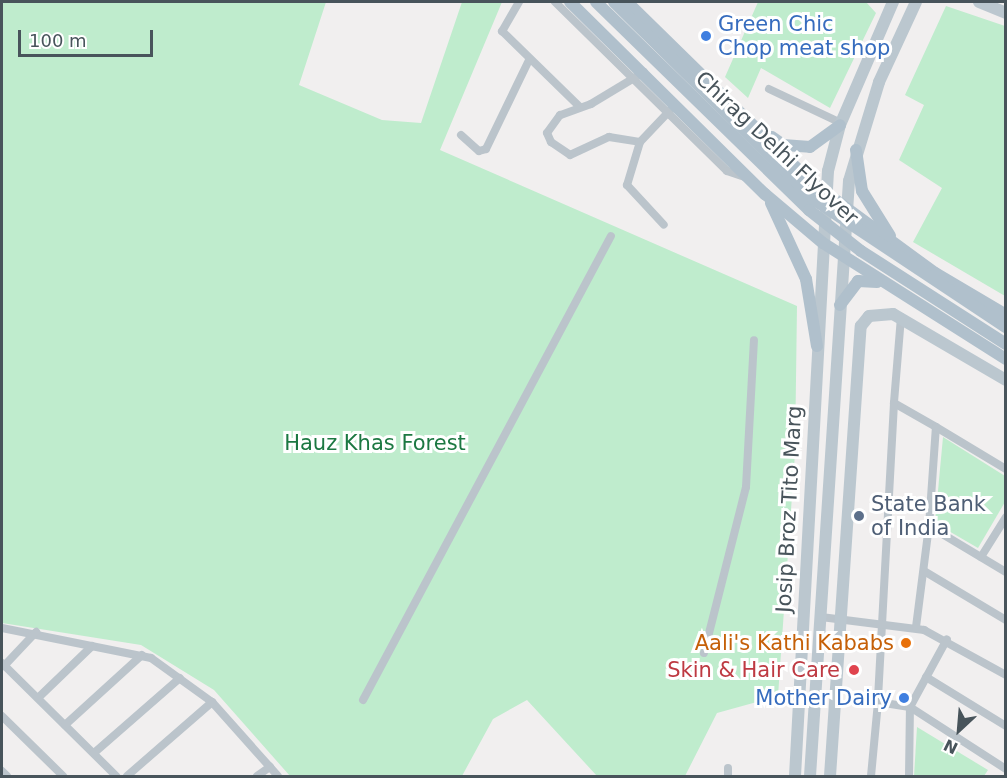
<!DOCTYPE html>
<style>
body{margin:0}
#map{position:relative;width:1007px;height:778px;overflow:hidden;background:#f1efef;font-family:"DejaVu Sans",sans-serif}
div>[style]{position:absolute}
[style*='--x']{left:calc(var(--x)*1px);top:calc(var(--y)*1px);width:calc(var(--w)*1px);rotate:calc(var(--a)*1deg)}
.green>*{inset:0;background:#bfeccd}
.street>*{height:8px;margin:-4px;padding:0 4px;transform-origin:4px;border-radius:4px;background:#bbc4cb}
.secondary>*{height:12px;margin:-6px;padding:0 6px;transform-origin:6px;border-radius:6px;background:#bbc7cf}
.primary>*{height:12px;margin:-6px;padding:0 6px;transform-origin:6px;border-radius:6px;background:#b0c0cc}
.primary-bridge>*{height:12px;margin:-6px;padding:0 6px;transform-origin:6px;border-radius:6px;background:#b0c0cc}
.dots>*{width:16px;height:16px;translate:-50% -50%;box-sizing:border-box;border:3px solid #fff;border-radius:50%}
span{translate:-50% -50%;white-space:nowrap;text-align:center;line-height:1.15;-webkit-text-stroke:6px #fff;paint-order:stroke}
.shop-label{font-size:21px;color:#366cbe}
.left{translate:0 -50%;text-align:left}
.right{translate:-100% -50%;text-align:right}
.street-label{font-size:21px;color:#48545b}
.park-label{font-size:21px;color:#1c7842}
.service-label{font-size:21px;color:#4e5e75}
.food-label{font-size:21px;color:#c56008}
.health-label{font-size:21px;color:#be3a42}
.frame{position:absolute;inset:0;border:3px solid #48545b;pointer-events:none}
.north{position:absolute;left:929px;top:700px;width:60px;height:60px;-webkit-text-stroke:4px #fff;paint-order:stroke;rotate:206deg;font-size:16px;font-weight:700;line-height:24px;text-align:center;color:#48545b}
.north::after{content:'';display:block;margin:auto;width:21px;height:27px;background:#48545b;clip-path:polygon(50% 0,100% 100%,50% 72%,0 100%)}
.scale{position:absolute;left:18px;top:30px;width:135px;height:27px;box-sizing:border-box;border:3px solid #48545b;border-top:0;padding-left:8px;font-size:18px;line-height:21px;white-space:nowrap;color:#48545b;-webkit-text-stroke:4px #fff;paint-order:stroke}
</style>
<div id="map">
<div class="green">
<div style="clip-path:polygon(2px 2px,326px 2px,299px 85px,382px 120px,421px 123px,462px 2px,502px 2px,440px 150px,797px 306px,795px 453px,778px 696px,717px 713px,685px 776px,597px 776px,527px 700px,493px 719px,462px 776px,290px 776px,214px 690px,141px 645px,2px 623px)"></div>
<div style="clip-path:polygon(758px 2px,866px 2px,876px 13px,830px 108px,761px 68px,748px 98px,725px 77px)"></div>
<div style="clip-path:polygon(946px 6px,1005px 26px,1005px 296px,913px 242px,942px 188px,899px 160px,924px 105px,905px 95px)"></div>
<div style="clip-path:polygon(943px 437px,1005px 476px,1005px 502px,978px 548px,935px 523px)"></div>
<div style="clip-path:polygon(917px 727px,988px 770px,984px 776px,914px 776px)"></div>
</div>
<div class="street">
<div style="--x:519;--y:2;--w:34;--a:120"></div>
<div style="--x:502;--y:31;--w:109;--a:44.3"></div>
<div style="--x:555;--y:2;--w:241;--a:44.5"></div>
<div style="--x:727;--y:171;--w:24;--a:19"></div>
<div style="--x:644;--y:72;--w:62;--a:148.9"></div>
<div style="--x:591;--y:104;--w:33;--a:160"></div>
<div style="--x:560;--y:115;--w:22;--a:126"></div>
<div style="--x:547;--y:133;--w:10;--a:66"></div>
<div style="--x:551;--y:142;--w:23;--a:34"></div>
<div style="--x:570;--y:155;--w:43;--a:-24.8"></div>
<div style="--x:609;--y:137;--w:31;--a:9"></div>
<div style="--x:640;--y:142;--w:52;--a:-46.5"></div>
<div style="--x:769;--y:89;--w:80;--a:25.3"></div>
<div style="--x:461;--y:135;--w:24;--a:42"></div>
<div style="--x:479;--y:151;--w:7;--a:-16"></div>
<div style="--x:486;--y:149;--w:99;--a:-64.2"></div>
<div style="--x:640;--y:142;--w:45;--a:106.8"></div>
<div style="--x:627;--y:185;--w:54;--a:47.2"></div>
<div style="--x:901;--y:317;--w:86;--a:94.7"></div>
<div style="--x:894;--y:403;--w:48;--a:29.7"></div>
<div style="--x:894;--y:403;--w:299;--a:93.1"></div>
<div style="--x:878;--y:702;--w:32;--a:9"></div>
<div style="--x:910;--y:707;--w:114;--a:32.9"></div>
<div style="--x:929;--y:526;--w:99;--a:-86"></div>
<div style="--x:936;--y:427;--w:82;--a:31"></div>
<div style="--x:981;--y:557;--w:47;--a:-58"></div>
<div style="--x:924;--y:571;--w:96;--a:30.9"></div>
<div style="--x:821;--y:617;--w:104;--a:7.2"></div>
<div style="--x:924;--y:630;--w:94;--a:28.8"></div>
<div style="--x:916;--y:627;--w:102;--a:-82.7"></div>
<div style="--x:929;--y:526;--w:90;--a:30.9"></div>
<div style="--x:2;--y:628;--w:152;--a:11.4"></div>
<div style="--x:151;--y:658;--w:75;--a:35.8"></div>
<div style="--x:212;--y:702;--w:99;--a:48.3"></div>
<div style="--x:704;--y:653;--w:171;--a:-75.8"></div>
<div style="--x:746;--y:487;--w:147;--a:-86.9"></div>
<div style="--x:2;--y:663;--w:161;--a:44.7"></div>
<div style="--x:4;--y:666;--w:47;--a:-46.7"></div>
<div style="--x:926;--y:677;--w:94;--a:31.5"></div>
<div style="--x:38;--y:698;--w:75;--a:-43.9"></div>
<div style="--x:363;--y:700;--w:526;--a:-61.88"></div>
<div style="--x:2;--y:716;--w:86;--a:44.5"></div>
<div style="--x:65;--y:725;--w:104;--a:-42.3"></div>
<div style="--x:94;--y:753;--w:114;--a:-41.1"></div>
<div style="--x:2;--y:771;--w:7;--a:45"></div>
<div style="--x:127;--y:776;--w:113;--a:-41"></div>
<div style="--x:257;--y:776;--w:16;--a:-35"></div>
<div style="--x:728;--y:776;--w:8;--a:-90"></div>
<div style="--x:871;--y:776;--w:74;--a:-84.6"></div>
<div style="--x:909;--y:776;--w:69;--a:-89.2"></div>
<div style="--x:910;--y:707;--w:77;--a:-61.4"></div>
</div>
<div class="secondary">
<div style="--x:979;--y:2;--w:29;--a:22"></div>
<div style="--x:795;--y:776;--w:606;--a:-86.88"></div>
<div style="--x:828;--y:171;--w:48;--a:-75.4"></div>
<div style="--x:840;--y:125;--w:134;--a:-66.7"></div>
<div style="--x:810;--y:776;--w:596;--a:-86.25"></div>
<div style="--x:849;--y:181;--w:103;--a:-73.1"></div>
<div style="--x:879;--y:82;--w:88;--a:-65.2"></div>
<div style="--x:830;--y:776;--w:451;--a:-86.1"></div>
<div style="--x:861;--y:326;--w:13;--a:-51"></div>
<div style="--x:869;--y:316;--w:24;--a:-5"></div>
<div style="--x:893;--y:314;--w:131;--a:30.3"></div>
</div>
<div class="primary">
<div style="--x:570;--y:2;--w:274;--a:44.6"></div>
<div style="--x:765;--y:194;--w:76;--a:40.2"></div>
<div style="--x:823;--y:243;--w:217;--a:32.4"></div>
<div style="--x:627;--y:2;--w:257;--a:44.4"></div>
<div style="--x:811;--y:182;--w:154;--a:36.3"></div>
<div style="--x:935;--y:273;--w:82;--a:30.6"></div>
<div style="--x:772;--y:137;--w:14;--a:36"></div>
<div style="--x:783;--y:145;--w:27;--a:4"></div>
<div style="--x:810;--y:147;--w:37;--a:-36"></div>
<div style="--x:856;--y:150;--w:41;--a:81.7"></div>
<div style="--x:862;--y:191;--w:53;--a:58.1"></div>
<div style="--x:771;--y:203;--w:84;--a:65.3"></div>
<div style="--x:806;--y:279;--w:68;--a:80.7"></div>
<div style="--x:840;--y:305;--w:30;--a:-53"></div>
<div style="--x:858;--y:281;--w:19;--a:3"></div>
</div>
<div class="primary-bridge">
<div style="--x:596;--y:2;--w:298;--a:44.3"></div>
<div style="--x:809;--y:210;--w:66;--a:38.3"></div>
<div style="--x:861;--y:251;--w:172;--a:32.7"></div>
<div style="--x:614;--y:2;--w:284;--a:44.6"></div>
<div style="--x:816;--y:201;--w:228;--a:33.6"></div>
</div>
<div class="dots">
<div style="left:706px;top:36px;background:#3f7fe0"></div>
<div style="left:859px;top:516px;background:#5c6f8a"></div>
<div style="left:906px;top:643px;background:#e8710a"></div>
<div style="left:854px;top:670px;background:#e0444e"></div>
<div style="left:904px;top:698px;background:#3f7fe0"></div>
</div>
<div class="shop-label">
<span class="left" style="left:718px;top:36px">Green Chic<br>Chop meat shop</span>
<span class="right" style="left:892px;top:698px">Mother Dairy</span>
</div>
<div class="street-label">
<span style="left:777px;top:148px;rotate:43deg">Chirag Delhi Flyover</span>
<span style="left:789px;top:509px;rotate:-87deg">Josip Broz Tito Marg</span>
</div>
<div class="park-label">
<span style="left:375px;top:443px">Hauz Khas Forest</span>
</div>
<div class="service-label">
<span class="left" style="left:871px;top:516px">State Bank<br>of India</span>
</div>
<div class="food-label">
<span class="right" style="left:894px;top:643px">Aali's Kathi Kababs</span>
</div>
<div class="health-label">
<span class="right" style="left:840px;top:670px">Skin &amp; Hair Care</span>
</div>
<div class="frame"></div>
<div class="north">N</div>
<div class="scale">100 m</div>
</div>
